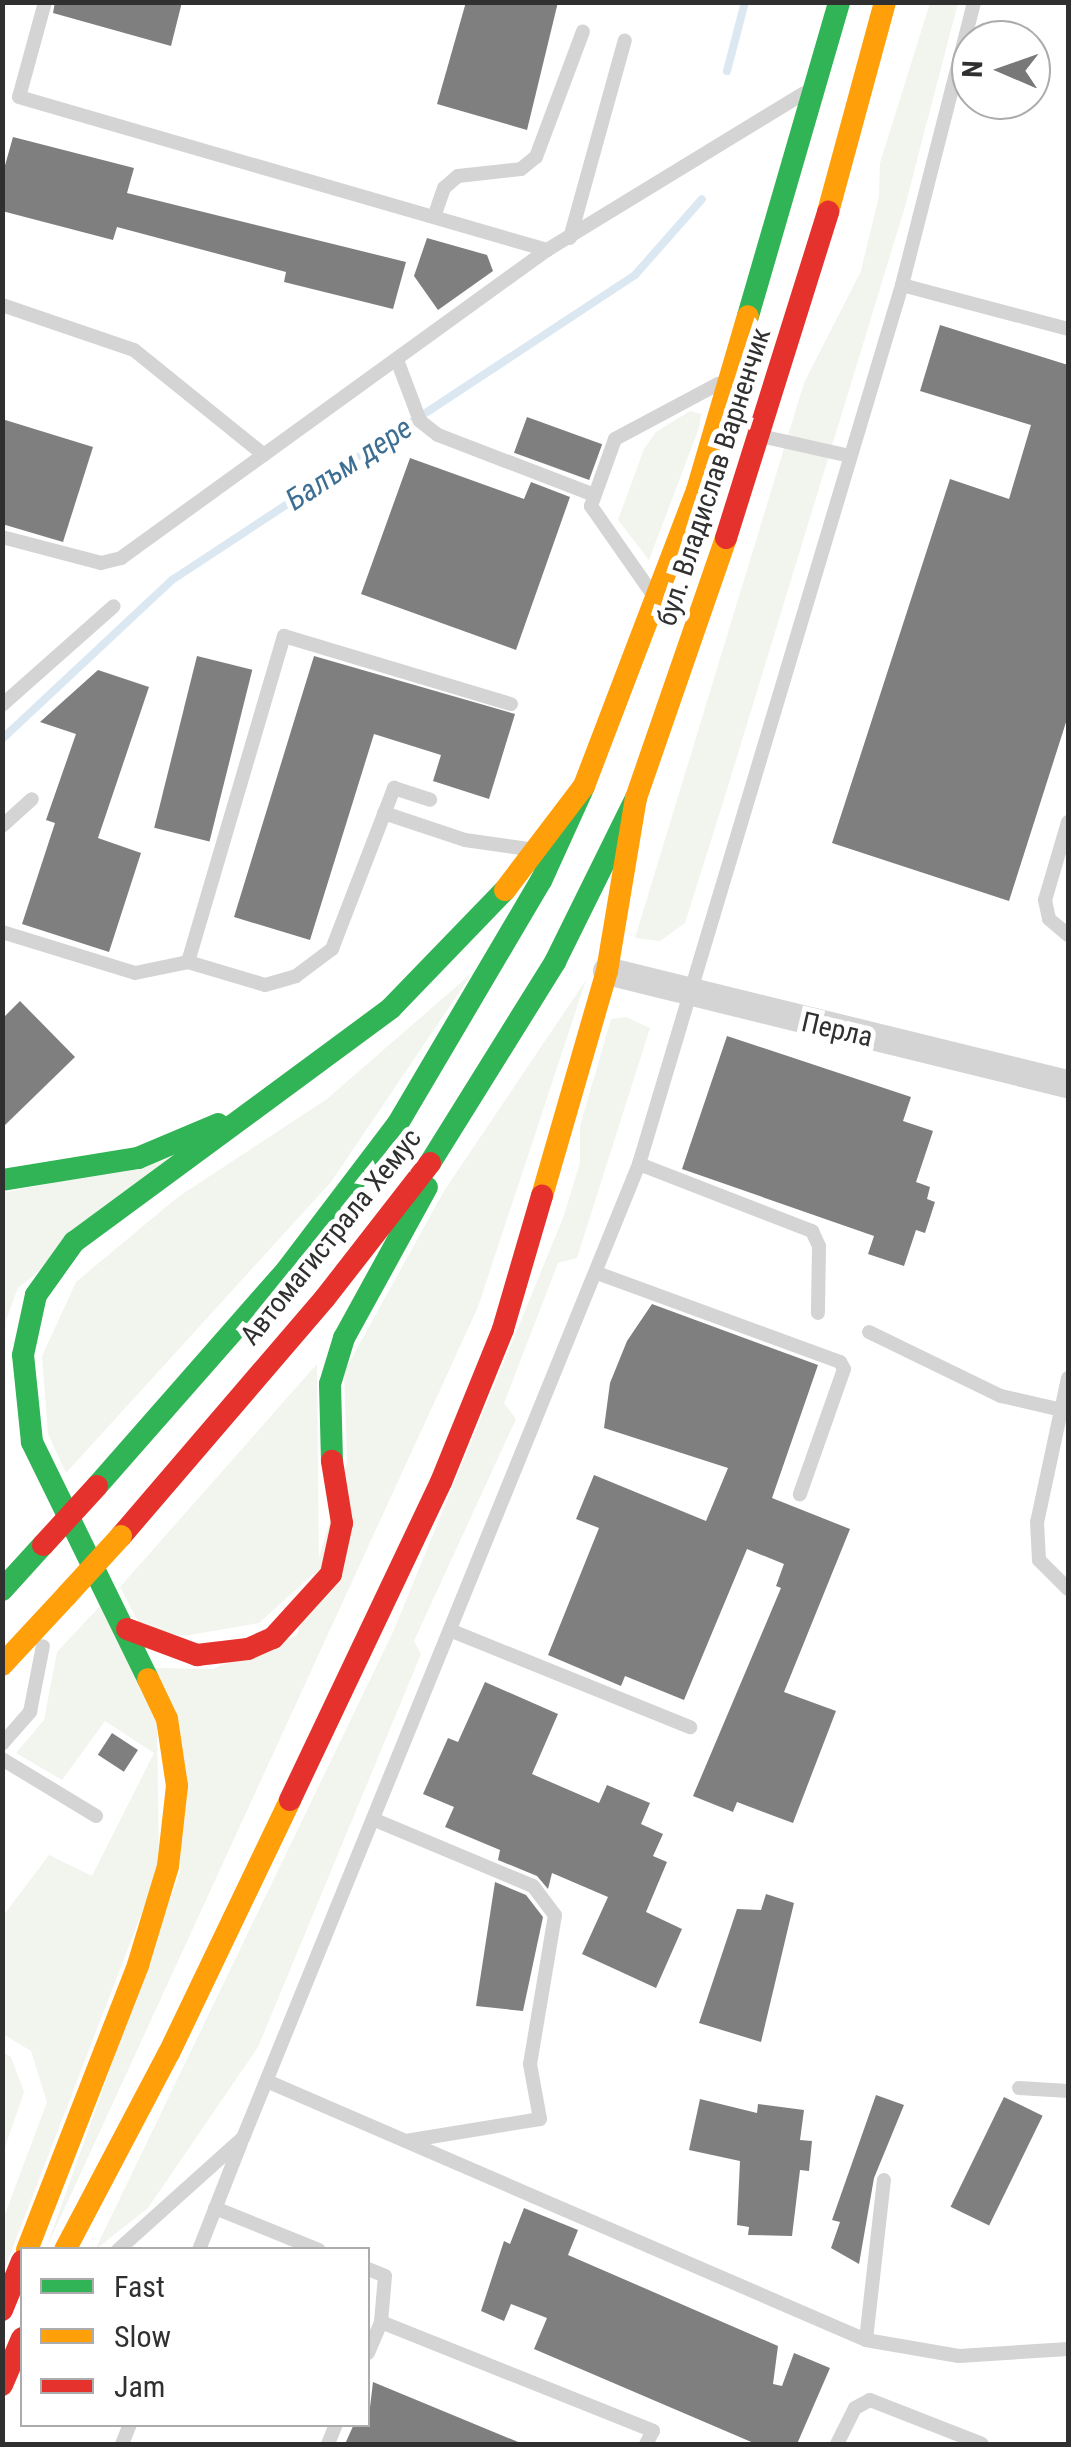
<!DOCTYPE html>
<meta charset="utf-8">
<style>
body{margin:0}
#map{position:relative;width:1071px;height:2447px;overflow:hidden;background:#fff;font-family:"Roboto Condensed",sans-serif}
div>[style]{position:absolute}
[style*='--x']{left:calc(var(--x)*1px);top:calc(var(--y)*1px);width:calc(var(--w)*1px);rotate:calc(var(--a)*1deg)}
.green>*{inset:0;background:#f1f5ed}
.stream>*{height:8px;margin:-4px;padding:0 4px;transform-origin:4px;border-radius:4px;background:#dbe8f2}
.building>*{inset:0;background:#7f7f7f;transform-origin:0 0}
.lane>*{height:14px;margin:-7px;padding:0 7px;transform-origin:7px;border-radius:7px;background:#d4d4d4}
.street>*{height:28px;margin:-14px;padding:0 14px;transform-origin:14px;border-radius:14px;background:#d4d4d4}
.fast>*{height:22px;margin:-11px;padding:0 11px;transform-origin:11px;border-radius:11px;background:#30b455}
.slow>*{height:22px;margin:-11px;padding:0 11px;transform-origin:11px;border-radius:11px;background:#ff9f0a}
.jam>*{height:22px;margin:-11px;padding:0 11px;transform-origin:11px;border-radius:11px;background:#e5322d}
.slow-bridge>*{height:22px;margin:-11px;padding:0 11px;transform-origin:11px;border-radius:11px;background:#ff9f0a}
.jam-bridge>*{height:22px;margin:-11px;padding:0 11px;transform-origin:11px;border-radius:11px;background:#e5322d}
span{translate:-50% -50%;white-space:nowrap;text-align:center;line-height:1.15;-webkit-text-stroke:10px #fff;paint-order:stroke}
.street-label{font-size:28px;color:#303030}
.water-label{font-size:30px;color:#3e6f93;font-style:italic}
.frame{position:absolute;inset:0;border:5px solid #303030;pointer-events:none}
.legend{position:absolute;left:20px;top:2247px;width:350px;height:180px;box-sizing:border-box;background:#fff;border:2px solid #acacac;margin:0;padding:12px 18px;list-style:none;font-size:30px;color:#303030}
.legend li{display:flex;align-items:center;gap:20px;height:50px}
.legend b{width:50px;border:2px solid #acacac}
.north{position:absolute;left:951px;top:20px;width:100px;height:100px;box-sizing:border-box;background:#fff;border:2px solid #acacac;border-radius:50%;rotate:272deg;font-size:28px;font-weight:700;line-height:40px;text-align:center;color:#303030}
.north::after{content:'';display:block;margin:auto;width:35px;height:45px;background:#787878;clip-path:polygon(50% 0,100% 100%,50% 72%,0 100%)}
</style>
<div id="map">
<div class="green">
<div style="clip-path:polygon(930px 3px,958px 3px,904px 210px,725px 796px,685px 923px,660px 941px,635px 938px,804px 383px,861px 271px,879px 196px,880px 163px)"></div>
<div style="clip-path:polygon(690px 411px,701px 414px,699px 428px,649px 560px,618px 520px,644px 449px,656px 432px)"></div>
<div style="clip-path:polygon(473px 972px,331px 1182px,66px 1473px,48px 1434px,42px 1356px,76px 1282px,178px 1197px,327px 1099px)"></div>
<div style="clip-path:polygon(586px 980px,478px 1307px,46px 2249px,181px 1869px,154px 1668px,212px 1669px,297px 1635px,347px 1461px,344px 1372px,444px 1191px)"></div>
<div style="clip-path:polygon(626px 1017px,650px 1028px,577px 1258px,558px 1263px,504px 1403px,516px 1419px,414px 1641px,421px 1654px,258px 2047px,148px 2208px,95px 2250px,393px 1632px,563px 1218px,580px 1163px,580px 1126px,611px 1019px)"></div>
<div style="clip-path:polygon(181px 1156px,18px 1288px,6px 1320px,3px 1365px,3px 1193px)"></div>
<div style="clip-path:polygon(317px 1364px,319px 1569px,259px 1623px,184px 1636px,142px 1629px,120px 1587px)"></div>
<div style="clip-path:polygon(100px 1606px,157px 1721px,159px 1868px,3px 2273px,2px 2222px,47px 2102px,31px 2051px,3px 2034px,3px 1916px,49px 1855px,92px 1876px,154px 1753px,105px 1721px,62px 1780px,16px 1753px,44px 1720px,57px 1652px)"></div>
<div style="clip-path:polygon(3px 2052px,11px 2057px,24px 2092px,3px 2153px)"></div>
</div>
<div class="stream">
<div style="--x:727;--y:71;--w:71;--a:-75.4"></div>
<div style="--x:2;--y:739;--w:233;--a:-43.1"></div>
<div style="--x:172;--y:580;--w:554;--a:-33.37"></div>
<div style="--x:635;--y:275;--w:101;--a:-48.6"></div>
</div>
<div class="building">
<div style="clip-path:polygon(55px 2px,182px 2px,171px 46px,53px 13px)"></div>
<div style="clip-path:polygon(466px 2px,558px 2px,527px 130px,437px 104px)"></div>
<div style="clip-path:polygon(13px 137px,134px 168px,127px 193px,406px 262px,393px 309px,284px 282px,286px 272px,117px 227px,113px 240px,2px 211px,2px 176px)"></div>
<div style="clip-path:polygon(427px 238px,487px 255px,493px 271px,438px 310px,414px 276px)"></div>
<div style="clip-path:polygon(940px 325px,1068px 365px,1068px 716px,1009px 901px,832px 843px,950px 479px,1009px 499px,1031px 425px,920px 391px)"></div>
<div style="left:527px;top:417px;width:80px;height:38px;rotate:20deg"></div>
<div style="clip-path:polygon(2px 419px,93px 447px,63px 542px,2px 524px)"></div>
<div style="clip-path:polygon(410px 458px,524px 499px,531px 482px,570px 497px,516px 650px,361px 594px)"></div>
<div style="left:197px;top:656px;width:57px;height:177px;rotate:14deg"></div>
<div style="clip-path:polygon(314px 656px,515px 714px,489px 799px,433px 781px,441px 755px,374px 734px,310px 940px,234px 917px)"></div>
<div style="clip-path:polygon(98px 670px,149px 687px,98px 838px,141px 853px,109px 952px,22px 924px,55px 823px,46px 820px,76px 734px,40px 722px)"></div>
<div style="clip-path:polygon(20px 1001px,75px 1057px,2px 1128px,2px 1019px)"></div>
<div style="clip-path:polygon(727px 1036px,911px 1097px,903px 1121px,933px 1131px,916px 1182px,930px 1187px,927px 1199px,935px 1202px,925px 1233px,916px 1230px,904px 1266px,868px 1254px,874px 1236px,682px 1169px)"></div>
<div style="clip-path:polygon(652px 1304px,818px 1365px,772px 1498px,850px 1529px,784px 1692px,836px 1711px,793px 1823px,737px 1802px,733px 1812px,693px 1796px,781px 1588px,776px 1586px,784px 1564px,747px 1549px,684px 1700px,625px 1676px,621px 1686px,548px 1655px,599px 1528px,576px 1519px,594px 1475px,706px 1521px,728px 1468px,604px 1428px,610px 1383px,627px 1341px)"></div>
<div style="clip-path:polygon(485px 1682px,558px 1714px,532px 1774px,599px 1803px,607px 1785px,650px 1803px,641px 1824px,663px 1834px,653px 1856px,667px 1862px,646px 1912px,682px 1929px,656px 1988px,582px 1954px,608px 1897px,552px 1873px,548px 1889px,537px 1876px,498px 1860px,500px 1850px,445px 1827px,454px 1807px,423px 1794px,448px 1738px,458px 1742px)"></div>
<div style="left:112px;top:1733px;width:31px;height:26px;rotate:33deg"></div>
<div style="clip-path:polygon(495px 1882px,526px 1895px,543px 1917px,523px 2011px,476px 2006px)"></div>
<div style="clip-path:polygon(766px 1894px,794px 1903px,761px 2042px,699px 2023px,737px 1909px,761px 1910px)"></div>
<div style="clip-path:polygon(876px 2095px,904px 2105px,874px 2178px,859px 2264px,831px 2248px,840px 2222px,832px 2220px)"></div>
<div style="left:1004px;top:2097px;width:43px;height:122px;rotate:26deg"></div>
<div style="clip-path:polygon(700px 2099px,757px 2113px,758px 2104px,804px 2110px,800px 2140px,812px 2141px,809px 2171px,800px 2170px,792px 2236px,748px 2235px,749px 2227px,737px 2225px,740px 2161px,689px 2150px)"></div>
<div style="clip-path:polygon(524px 2208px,578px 2230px,568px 2255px,778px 2346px,773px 2384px,782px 2386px,794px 2353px,830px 2368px,797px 2444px,756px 2444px,534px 2349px,547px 2318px,511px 2304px,504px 2321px,481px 2311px,504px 2241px,510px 2244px)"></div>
<div style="clip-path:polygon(373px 2382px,523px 2444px,345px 2444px,354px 2424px,368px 2424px)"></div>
</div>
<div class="lane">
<div style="--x:45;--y:2;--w:98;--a:105.3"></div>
<div style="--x:19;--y:97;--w:550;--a:16.16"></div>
<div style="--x:434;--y:217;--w:31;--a:-71"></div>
<div style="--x:444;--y:188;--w:18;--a:-41"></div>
<div style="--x:458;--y:176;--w:63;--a:-6.3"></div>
<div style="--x:521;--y:169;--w:19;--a:-39"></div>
<div style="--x:536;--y:157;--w:134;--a:-69.5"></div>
<div style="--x:570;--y:238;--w:205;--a:-74.5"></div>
<div style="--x:902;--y:285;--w:172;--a:14.8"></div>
<div style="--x:2;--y:305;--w:139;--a:18.8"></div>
<div style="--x:134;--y:350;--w:167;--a:38.9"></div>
<div style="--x:397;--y:360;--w:65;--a:69.3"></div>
<div style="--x:420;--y:421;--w:23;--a:38"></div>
<div style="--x:438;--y:435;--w:167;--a:21"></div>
<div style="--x:765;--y:437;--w:87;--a:12.6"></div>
<div style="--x:2;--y:537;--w:102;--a:14.7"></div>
<div style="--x:101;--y:563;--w:21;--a:-14"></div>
<div style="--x:121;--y:558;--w:526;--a:-35.87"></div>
<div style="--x:547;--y:250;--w:301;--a:-31.4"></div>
<div style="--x:651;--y:592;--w:105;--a:-124.9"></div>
<div style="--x:591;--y:506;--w:71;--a:-70.3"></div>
<div style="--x:615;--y:439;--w:117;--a:-28.1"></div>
<div style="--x:2;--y:705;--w:149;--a:-41.5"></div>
<div style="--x:384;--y:813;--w:85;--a:18.4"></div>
<div style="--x:465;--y:840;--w:64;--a:8.1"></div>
<div style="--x:1068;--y:822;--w:81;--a:106.4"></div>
<div style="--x:1045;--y:900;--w:19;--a:78"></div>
<div style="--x:1049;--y:919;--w:25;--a:40"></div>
<div style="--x:2;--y:826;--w:40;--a:-42"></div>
<div style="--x:2;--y:932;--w:139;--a:17.1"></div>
<div style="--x:135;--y:973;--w:54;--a:-11.7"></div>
<div style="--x:188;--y:962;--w:80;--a:16.6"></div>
<div style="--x:265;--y:985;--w:32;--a:-16"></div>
<div style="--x:296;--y:976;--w:45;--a:-36.9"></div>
<div style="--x:332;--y:949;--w:173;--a:-68.9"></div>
<div style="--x:394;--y:788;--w:38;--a:18"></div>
<div style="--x:188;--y:962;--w:340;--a:-73.6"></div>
<div style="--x:284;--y:636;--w:237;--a:16.7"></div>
<div style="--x:639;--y:1164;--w:186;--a:21.2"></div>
<div style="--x:812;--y:1231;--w:17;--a:65"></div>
<div style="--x:819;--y:1246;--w:67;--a:90.9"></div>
<div style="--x:597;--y:1273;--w:259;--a:20.1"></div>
<div style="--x:840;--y:1362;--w:8;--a:60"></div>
<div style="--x:844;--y:1369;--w:133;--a:109.4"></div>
<div style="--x:869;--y:1332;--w:147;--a:25.9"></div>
<div style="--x:1001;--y:1396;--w:63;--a:12.9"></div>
<div style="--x:1068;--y:1378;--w:147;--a:102.1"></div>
<div style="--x:1037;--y:1522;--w:38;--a:87"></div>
<div style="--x:1039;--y:1560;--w:41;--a:45"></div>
<div style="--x:452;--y:1631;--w:257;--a:22"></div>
<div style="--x:2;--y:1744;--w:43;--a:-48.8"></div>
<div style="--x:30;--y:1712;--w:67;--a:-78.9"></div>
<div style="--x:2;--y:1759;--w:110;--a:31.2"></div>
<div style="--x:375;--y:1820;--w:171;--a:22.7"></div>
<div style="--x:533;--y:1886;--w:36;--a:53"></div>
<div style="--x:555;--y:1915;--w:151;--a:99.5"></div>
<div style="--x:530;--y:2064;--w:56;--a:79.7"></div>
<div style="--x:540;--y:2119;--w:136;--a:170.7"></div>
<div style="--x:269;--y:2082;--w:650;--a:23.37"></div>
<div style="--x:866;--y:2340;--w:94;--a:9.8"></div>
<div style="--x:959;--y:2356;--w:109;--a:-3.7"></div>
<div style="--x:1019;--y:2088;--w:49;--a:3.5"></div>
<div style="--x:215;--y:2208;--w:112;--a:22"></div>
<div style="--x:118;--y:2250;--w:168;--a:-41.9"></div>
<div style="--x:243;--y:2138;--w:1051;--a:-67.87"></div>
<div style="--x:639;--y:1164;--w:918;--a:-73.34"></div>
<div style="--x:902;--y:285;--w:292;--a:-75.7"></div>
<div style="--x:199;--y:2250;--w:115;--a:-68.6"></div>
<div style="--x:368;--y:2269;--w:18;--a:22"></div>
<div style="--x:385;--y:2276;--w:46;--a:95"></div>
<div style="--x:866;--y:2340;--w:161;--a:-83.6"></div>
<div style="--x:368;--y:2353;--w:34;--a:-67"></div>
<div style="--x:381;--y:2322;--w:293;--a:21.8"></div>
<div style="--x:653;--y:2431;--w:15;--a:118"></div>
<div style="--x:122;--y:2444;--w:22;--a:-68"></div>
<div style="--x:328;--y:2444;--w:22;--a:-68"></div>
<div style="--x:837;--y:2444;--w:40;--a:-63.4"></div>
<div style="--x:855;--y:2408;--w:17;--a:-28"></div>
<div style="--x:870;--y:2400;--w:120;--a:21.4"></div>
</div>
<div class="street">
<div style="--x:607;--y:971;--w:475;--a:13.8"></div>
</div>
<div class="fast">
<div style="--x:748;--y:316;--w:327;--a:-73.8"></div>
<div style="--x:430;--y:1163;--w:237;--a:-58.1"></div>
<div style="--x:555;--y:962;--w:183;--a:-63.7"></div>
<div style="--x:2;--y:1180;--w:138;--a:-9.2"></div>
<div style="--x:138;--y:1158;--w:87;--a:-23"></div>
<div style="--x:332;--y:1461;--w:77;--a:-91.5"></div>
<div style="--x:330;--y:1384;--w:48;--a:-73.1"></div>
<div style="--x:344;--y:1338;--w:172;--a:-61.2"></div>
<div style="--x:97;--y:1486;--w:286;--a:-48.7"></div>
<div style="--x:286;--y:1271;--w:183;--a:-52.8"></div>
<div style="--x:397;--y:1125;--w:283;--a:-59.5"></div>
<div style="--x:541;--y:881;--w:104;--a:-65.6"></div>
<div style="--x:2;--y:1590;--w:61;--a:-47.7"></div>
<div style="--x:148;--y:1679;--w:264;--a:-116.1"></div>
<div style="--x:32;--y:1442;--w:87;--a:-95.9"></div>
<div style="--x:23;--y:1355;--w:61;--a:-77.8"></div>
<div style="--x:36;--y:1295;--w:65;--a:-54.4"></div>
<div style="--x:74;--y:1242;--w:394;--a:-36.4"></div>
<div style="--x:391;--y:1008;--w:164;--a:-46"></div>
</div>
<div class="slow">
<div style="--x:828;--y:212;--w:218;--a:-74.8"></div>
<div style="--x:505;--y:890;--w:131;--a:-52.8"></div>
<div style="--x:584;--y:786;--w:317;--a:-69.1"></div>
<div style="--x:697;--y:490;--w:181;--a:-73.7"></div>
<div style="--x:542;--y:1196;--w:234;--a:-73.9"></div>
<div style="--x:607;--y:971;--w:175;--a:-80.5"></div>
<div style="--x:636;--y:798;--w:275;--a:-70.9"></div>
<div style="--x:2;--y:1665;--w:96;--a:-47.1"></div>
<div style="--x:27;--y:2250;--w:306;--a:-68.7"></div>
<div style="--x:138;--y:1965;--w:103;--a:-73.1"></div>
<div style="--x:168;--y:1866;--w:81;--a:-83.6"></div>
<div style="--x:177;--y:1786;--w:68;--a:-98.5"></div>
<div style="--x:167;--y:1719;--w:44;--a:-115.4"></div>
<div style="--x:65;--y:2250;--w:223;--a:-62.2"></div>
<div style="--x:169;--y:2053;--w:280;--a:-64.4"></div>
</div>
<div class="jam">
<div style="--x:726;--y:538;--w:342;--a:-72.6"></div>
<div style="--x:121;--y:1536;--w:313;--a:-49.4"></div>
<div style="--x:325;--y:1298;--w:171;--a:-52.1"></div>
<div style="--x:127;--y:1629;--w:75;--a:20.4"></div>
<div style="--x:197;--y:1655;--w:51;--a:-6.7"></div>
<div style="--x:248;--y:1649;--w:27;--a:-24"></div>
<div style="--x:273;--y:1638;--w:86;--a:-47.8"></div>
<div style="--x:331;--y:1574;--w:52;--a:-77.8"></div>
<div style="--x:342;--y:1523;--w:63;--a:-99.2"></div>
<div style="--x:290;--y:1800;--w:352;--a:-64.6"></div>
<div style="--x:441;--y:1482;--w:165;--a:-67.9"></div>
<div style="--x:503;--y:1329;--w:139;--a:-73.7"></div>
<div style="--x:2;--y:2310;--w:53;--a:-67.8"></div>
<div style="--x:2;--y:2385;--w:51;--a:-66.9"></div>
</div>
<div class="slow-bridge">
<div style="--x:67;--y:1595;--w:80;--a:-47.5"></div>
</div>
<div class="jam-bridge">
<div style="--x:43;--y:1545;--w:80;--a:-47.5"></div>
</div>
<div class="street-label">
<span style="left:714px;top:477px;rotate:-72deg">бул. Владислав Варненчик</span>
<span style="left:837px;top:1030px;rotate:13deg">Перла</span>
<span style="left:331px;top:1237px;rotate:-51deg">Автомагистрала Хемус</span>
</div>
<div class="water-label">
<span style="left:349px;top:464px;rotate:-33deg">Балъм дере</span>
</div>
<div class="frame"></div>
<ul class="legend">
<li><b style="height:12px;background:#30b455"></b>Fast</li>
<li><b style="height:12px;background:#ff9f0a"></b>Slow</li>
<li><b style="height:12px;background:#e5322d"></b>Jam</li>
</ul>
<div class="north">N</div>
</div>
